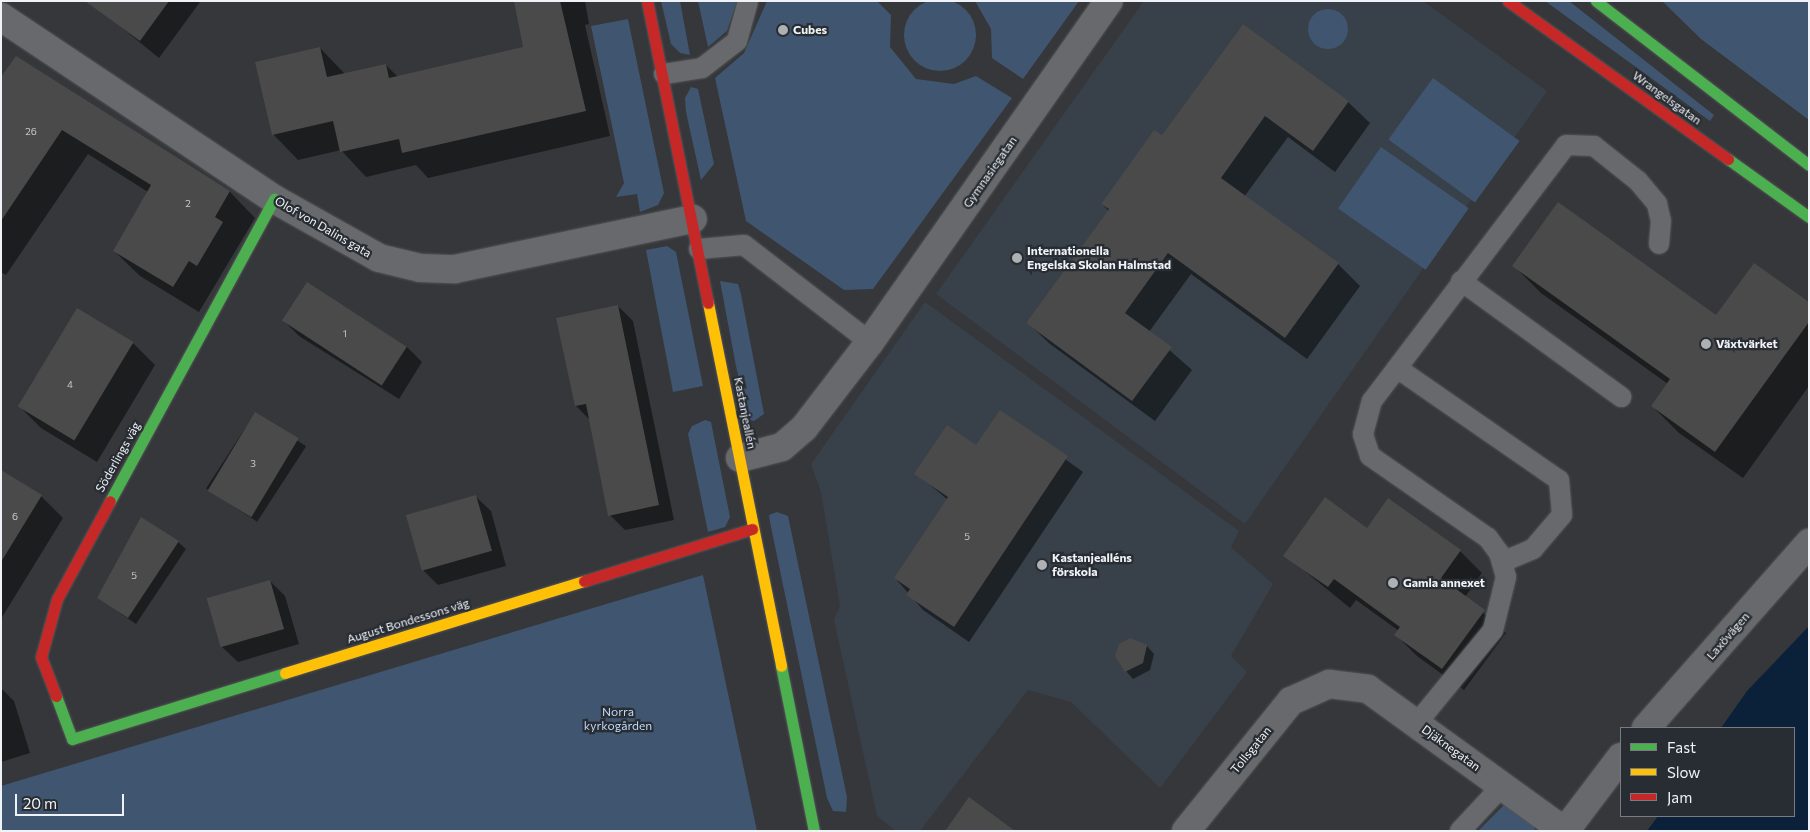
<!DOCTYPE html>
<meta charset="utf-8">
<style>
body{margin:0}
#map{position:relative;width:1810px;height:832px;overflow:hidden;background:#35373a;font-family:Commissioner,sans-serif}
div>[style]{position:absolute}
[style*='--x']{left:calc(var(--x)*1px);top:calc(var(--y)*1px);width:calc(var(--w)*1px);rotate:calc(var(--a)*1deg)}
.built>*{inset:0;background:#38404a}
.green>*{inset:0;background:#40556f;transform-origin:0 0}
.round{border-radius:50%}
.water>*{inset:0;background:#0b213a}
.shadow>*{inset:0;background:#0007;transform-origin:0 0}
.building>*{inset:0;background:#4b4a4a;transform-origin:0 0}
.roads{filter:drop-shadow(0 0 1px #545558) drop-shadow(0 0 1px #545558)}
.lane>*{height:20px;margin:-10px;padding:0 10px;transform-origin:10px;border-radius:10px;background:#67696c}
.street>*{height:28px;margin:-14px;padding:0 14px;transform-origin:14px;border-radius:14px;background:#67696c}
.fast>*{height:11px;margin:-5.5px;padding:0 5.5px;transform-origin:5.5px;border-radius:5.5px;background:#4caf50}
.slow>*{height:11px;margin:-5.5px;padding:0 5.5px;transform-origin:5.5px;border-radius:5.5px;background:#ffc107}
.jam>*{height:11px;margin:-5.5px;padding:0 5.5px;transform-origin:5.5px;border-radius:5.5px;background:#c62828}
.dots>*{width:14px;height:14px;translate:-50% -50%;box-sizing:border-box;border:2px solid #282d33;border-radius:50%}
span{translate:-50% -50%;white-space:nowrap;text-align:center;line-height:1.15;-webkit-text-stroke:4.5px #282d33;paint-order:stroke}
.number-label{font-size:10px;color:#c6c8cb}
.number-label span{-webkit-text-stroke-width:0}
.poi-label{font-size:12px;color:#eff2f6;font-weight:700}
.left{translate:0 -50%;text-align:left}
.street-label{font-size:12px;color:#eff2f6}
.park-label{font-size:12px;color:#bfdafb}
.frame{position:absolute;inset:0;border:2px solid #eff2f6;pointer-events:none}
.legend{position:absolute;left:1620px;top:727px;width:175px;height:90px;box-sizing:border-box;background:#282d33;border:1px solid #787c81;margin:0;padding:6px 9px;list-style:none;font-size:15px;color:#eff2f6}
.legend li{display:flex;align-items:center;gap:10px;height:25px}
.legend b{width:25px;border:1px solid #787c81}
.scale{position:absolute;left:15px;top:794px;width:109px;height:22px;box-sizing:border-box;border:2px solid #eff2f6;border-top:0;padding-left:6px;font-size:15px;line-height:18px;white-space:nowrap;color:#eff2f6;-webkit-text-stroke:4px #282d33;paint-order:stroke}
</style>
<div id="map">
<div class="built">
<div style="clip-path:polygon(evenodd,1144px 1px,1423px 1px,1547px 91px,1245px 524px,936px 294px,1144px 1px,1243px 24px,1349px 101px,1313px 151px,1265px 116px,1221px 178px,1339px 264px,1285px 338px,1168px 253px,1125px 313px,1026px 323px,1109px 209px,1101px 204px,1154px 130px,1162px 135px,1243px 24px)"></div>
<div style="clip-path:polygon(925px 302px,1239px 531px,1231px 547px,1273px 584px,1231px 656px,1247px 672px,1160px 788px,1071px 702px,1028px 690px,920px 831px,896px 831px,877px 816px,834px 620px,840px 606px,821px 492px,811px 464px)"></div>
</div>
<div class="green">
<div class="round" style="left:904px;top:-1px;width:72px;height:72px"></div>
<div style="clip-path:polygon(661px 1px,680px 1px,690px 55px,680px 53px,671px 44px)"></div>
<div style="clip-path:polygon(698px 1px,737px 1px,727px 31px,708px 47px)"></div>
<div style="clip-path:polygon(767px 1px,877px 1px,891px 15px,890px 47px,916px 79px,954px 84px,976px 76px,1012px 98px,873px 289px,844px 290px,746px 221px,715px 78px,744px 53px)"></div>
<div style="clip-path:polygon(975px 1px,1079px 1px,1023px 79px,992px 58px,991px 29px)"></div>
<div style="clip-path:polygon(1545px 1px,1569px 1px,1714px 115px,1710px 121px)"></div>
<div style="clip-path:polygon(1662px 1px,1809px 1px,1809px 120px,1701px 39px)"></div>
<div class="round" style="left:1308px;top:9px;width:40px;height:40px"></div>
<div style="clip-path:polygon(628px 19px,664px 193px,658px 205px,640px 212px,637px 194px,616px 197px,624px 183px,591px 26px)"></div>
<div style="left:1433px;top:78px;width:107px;height:76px;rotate:36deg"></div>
<div style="clip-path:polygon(691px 87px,698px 89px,714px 164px,701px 180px,686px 112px,685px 98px)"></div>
<div style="left:1381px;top:147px;width:107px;height:75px;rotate:35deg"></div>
<div style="clip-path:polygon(667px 246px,676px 252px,703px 386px,673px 392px,646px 250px)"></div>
<div style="clip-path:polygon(720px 281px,738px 284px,741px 294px,764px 414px,754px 421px,749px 420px,736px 366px)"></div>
<div style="clip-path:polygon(705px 420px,711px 422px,730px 517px,725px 527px,708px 532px,688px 434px,692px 426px)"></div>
<div style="clip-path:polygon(777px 512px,788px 516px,847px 797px,846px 812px,833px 811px,827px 798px,770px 522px,769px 515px)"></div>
<div style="clip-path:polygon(703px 575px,757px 831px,1px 831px,1px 786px)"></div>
<div style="clip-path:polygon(1508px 801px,1534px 820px,1535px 831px,1478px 831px)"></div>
</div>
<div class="water">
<div style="clip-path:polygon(1809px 626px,1809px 831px,1647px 831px,1658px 816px,1794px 816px,1794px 728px,1721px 728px,1747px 691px)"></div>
</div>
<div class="shadow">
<div style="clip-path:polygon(114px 1px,199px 1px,200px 2px,159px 58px,105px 14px)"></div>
<div style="clip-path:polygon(515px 1px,585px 1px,589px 24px,585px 25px,610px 136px,428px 178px,416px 165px,366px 177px,341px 150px,298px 160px,273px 134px,320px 48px,345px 74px,386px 65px,398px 77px,524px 48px)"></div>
<div style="clip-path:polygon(1243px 25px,1348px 102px,1370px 123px,1335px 172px,1288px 137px,1244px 197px,1338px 264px,1360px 286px,1307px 359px,1191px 274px,1149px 332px,1192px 370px,1155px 421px,1050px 344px,1028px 323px,1109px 211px,1102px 204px,1163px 137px)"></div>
<div style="clip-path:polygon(16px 57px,230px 192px,255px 218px,199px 312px,140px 276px,114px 251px,148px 192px,88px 154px,6px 275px,1px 272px,1px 80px)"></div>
<div style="clip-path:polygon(1514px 266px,1717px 317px,1809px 304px,1809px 386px,1743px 478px,1679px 433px,1652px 406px,1668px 384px,1541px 293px)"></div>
<div style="clip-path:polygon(307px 284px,407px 347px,422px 362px,399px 399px,299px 336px,284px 321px)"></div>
<div style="clip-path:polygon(618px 306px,633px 321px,674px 520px,625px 530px,610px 515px,590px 420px,576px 406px)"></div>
<div style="clip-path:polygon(133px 343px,155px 365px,97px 462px,41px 428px,19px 406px)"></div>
<div style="clip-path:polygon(1000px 412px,1083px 472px,969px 642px,923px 610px,895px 578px,948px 500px,916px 473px,977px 447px)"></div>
<div style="left:255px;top:413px;width:61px;height:90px;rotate:33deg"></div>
<div style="clip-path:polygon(1px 472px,41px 496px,63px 518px,1px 619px)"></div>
<div style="clip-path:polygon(475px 496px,491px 511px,506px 566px,438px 585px,423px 570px,408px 515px)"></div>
<div style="clip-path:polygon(1388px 500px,1460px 551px,1482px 573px,1465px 597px,1506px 633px,1464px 690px,1417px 656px,1396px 635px,1399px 631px,1356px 600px,1350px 608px,1285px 555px,1367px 529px)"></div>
<div style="clip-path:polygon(178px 542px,186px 549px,136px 624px,98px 598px)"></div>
<div style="clip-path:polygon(270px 581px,285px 596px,299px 644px,238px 662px,222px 647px,208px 599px)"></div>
<div style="clip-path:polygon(1147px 646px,1154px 654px,1150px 670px,1133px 679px,1126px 671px)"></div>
<div style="clip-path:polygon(1px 688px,14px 701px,30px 753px,1px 762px)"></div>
</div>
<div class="building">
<div style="clip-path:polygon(85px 1px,169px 1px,140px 41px)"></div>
<div style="clip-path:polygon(514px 1px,560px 1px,586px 111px,402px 153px,399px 139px,340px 152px,333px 121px,272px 135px,255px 62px,320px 47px,327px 77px,386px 64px,389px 78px,523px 47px)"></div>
<div style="clip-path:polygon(1243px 24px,1349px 101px,1313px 151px,1265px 116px,1221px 178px,1339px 263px,1285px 338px,1168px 253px,1125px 313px,1172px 347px,1132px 401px,1026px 323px,1109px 209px,1101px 204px,1154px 130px,1162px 135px)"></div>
<div style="clip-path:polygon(16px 56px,230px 191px,215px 217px,223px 222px,197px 266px,189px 261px,173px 287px,113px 251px,151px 185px,62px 130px,1px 221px,1px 77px)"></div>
<div style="clip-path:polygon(1558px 202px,1716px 315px,1754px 263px,1809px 302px,1809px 322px,1715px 452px,1651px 406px,1670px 379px,1512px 266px)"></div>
<div style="left:307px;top:282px;width:119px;height:46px;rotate:33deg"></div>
<div style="clip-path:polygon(618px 305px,659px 505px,608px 516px,586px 404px,575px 406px,556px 318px)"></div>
<div style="left:77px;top:308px;width:66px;height:115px;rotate:31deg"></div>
<div style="clip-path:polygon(1000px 410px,1068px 456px,954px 627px,906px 595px,910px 589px,894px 578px,948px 497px,914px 474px,947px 425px,976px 445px)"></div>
<div style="left:255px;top:412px;width:51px;height:92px;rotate:31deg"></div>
<div style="clip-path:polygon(1px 470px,42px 495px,1px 562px)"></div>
<div style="left:476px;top:495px;width:58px;height:73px;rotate:74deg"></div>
<div style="clip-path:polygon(1325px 497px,1367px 528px,1388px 498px,1461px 550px,1441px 578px,1485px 610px,1442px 669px,1394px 635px,1400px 627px,1334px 579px,1328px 587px,1283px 556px)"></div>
<div style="clip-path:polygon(141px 517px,179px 541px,128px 618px,97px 598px)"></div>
<div style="left:270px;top:580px;width:51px;height:66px;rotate:74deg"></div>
<div style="clip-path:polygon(1130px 638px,1147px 645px,1143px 663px,1125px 672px,1115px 656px,1119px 644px)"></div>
<div style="clip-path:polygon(969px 797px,1015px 831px,945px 831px)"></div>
</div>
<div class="roads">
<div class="lane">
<div style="--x:664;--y:74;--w:38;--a:-9"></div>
<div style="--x:702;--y:68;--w:44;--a:-37.6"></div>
<div style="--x:737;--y:41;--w:41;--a:-74.6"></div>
<div style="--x:699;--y:249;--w:45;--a:-5.1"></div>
<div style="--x:744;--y:245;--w:159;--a:37.6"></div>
<div style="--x:1461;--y:281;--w:198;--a:35.9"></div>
<div style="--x:1397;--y:368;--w:197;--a:34.7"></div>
<div style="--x:1559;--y:480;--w:35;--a:85"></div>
<div style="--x:1562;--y:515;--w:45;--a:130.5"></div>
<div style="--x:1533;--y:549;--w:34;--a:157"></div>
<div style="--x:1417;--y:723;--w:120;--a:-50.7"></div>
<div style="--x:1493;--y:630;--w:55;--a:-76.2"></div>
<div style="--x:1506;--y:577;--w:25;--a:-106"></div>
<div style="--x:1499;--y:553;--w:19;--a:-126"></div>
<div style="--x:1488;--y:538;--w:144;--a:-145.2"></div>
<div style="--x:1370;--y:456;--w:23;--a:-108"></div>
<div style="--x:1363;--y:434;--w:34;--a:-75"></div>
<div style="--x:1372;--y:401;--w:321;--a:-52.8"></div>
<div style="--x:1566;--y:145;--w:28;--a:2"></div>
<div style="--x:1594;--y:146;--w:56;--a:38.5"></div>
<div style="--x:1638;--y:181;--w:30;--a:50"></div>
<div style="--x:1657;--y:204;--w:17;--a:77"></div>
<div style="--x:1661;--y:221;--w:23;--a:95"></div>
<div style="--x:1460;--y:831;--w:62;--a:-47"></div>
</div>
<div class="street">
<div style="--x:1;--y:17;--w:328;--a:33.7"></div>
<div style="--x:274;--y:199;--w:120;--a:29.3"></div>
<div style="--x:379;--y:258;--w:42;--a:13.7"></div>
<div style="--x:420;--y:268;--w:35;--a:2"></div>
<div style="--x:455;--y:269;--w:243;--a:-11.9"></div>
<div style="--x:740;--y:458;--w:43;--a:-14.7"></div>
<div style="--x:782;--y:447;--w:29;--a:-41"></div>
<div style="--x:804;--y:428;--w:108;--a:-52.5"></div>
<div style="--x:870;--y:342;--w:416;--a:-55"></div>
<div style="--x:1646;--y:728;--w:247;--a:-48.6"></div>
<div style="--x:1186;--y:831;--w:167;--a:-51.1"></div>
<div style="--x:1291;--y:701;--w:42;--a:-24.1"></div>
<div style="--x:1329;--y:684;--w:39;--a:7"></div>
<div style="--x:1368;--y:689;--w:242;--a:35.9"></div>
<div style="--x:1565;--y:831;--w:93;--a:-52.9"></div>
</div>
<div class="fast">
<div style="--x:1596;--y:1;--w:269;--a:37.6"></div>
<div style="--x:1728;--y:159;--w:100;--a:35.6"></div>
<div style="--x:110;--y:501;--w:344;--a:-61.5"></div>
<div style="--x:781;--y:666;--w:168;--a:78.7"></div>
<div style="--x:56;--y:696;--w:46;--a:69.6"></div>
<div style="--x:72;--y:739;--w:223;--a:-17.2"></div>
</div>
<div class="slow">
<div style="--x:708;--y:303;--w:370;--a:78.6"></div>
<div style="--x:285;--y:673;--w:313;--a:-17.1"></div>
</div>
<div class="jam">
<div style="--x:647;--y:1;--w:308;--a:78.6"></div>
<div style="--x:1508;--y:1;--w:271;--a:35.7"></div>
<div style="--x:584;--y:581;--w:176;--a:-17.2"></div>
<div style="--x:56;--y:696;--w:42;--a:-111"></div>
<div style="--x:41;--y:657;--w:60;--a:-74.6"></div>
<div style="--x:57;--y:599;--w:111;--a:-61.6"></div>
</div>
</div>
<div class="dots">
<div style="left:783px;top:30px;background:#aeb1b4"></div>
<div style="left:1017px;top:258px;background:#aeb1b4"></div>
<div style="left:1706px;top:344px;background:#aeb1b4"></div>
<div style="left:1042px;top:565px;background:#aeb1b4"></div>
<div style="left:1393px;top:583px;background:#aeb1b4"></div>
</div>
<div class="number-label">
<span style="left:31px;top:132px">26</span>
<span style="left:188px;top:204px">2</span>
<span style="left:345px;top:334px">1</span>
<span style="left:70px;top:385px">4</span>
<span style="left:253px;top:464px">3</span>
<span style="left:15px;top:517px">6</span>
<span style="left:967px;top:537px">5</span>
<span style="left:134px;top:576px">5</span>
</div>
<div class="poi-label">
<span class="left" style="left:793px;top:30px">Cubes</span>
<span class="left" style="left:1027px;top:258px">Internationella<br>Engelska Skolan Halmstad</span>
<span class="left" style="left:1716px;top:344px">Växtvärket</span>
<span class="left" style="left:1052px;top:565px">Kastanjealléns<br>förskola</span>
<span class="left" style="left:1403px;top:583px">Gamla annexet</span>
</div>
<div class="street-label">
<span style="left:1667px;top:98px;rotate:36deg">Wrangelsgatan</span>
<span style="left:990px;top:172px;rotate:-55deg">Gymnasiegatan</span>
<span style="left:323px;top:227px;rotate:30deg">Olof von Dalins gata</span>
<span style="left:745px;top:413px;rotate:79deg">Kastanjeallén</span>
<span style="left:118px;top:457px;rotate:-61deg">Söderlings väg</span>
<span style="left:408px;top:621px;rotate:-17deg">August Bondessons väg</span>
<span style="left:1728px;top:636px;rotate:-49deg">Laxövägen</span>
<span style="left:1451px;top:748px;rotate:36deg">Djäknegatan</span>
<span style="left:1251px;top:750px;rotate:-51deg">Tollsgatan</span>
</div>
<div class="park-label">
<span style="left:618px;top:719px">Norra<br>kyrkogården</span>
</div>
<div class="frame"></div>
<ul class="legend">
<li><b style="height:6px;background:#4caf50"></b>Fast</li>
<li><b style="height:6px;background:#ffc107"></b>Slow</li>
<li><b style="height:6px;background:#c62828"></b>Jam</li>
</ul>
<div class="scale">20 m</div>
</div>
